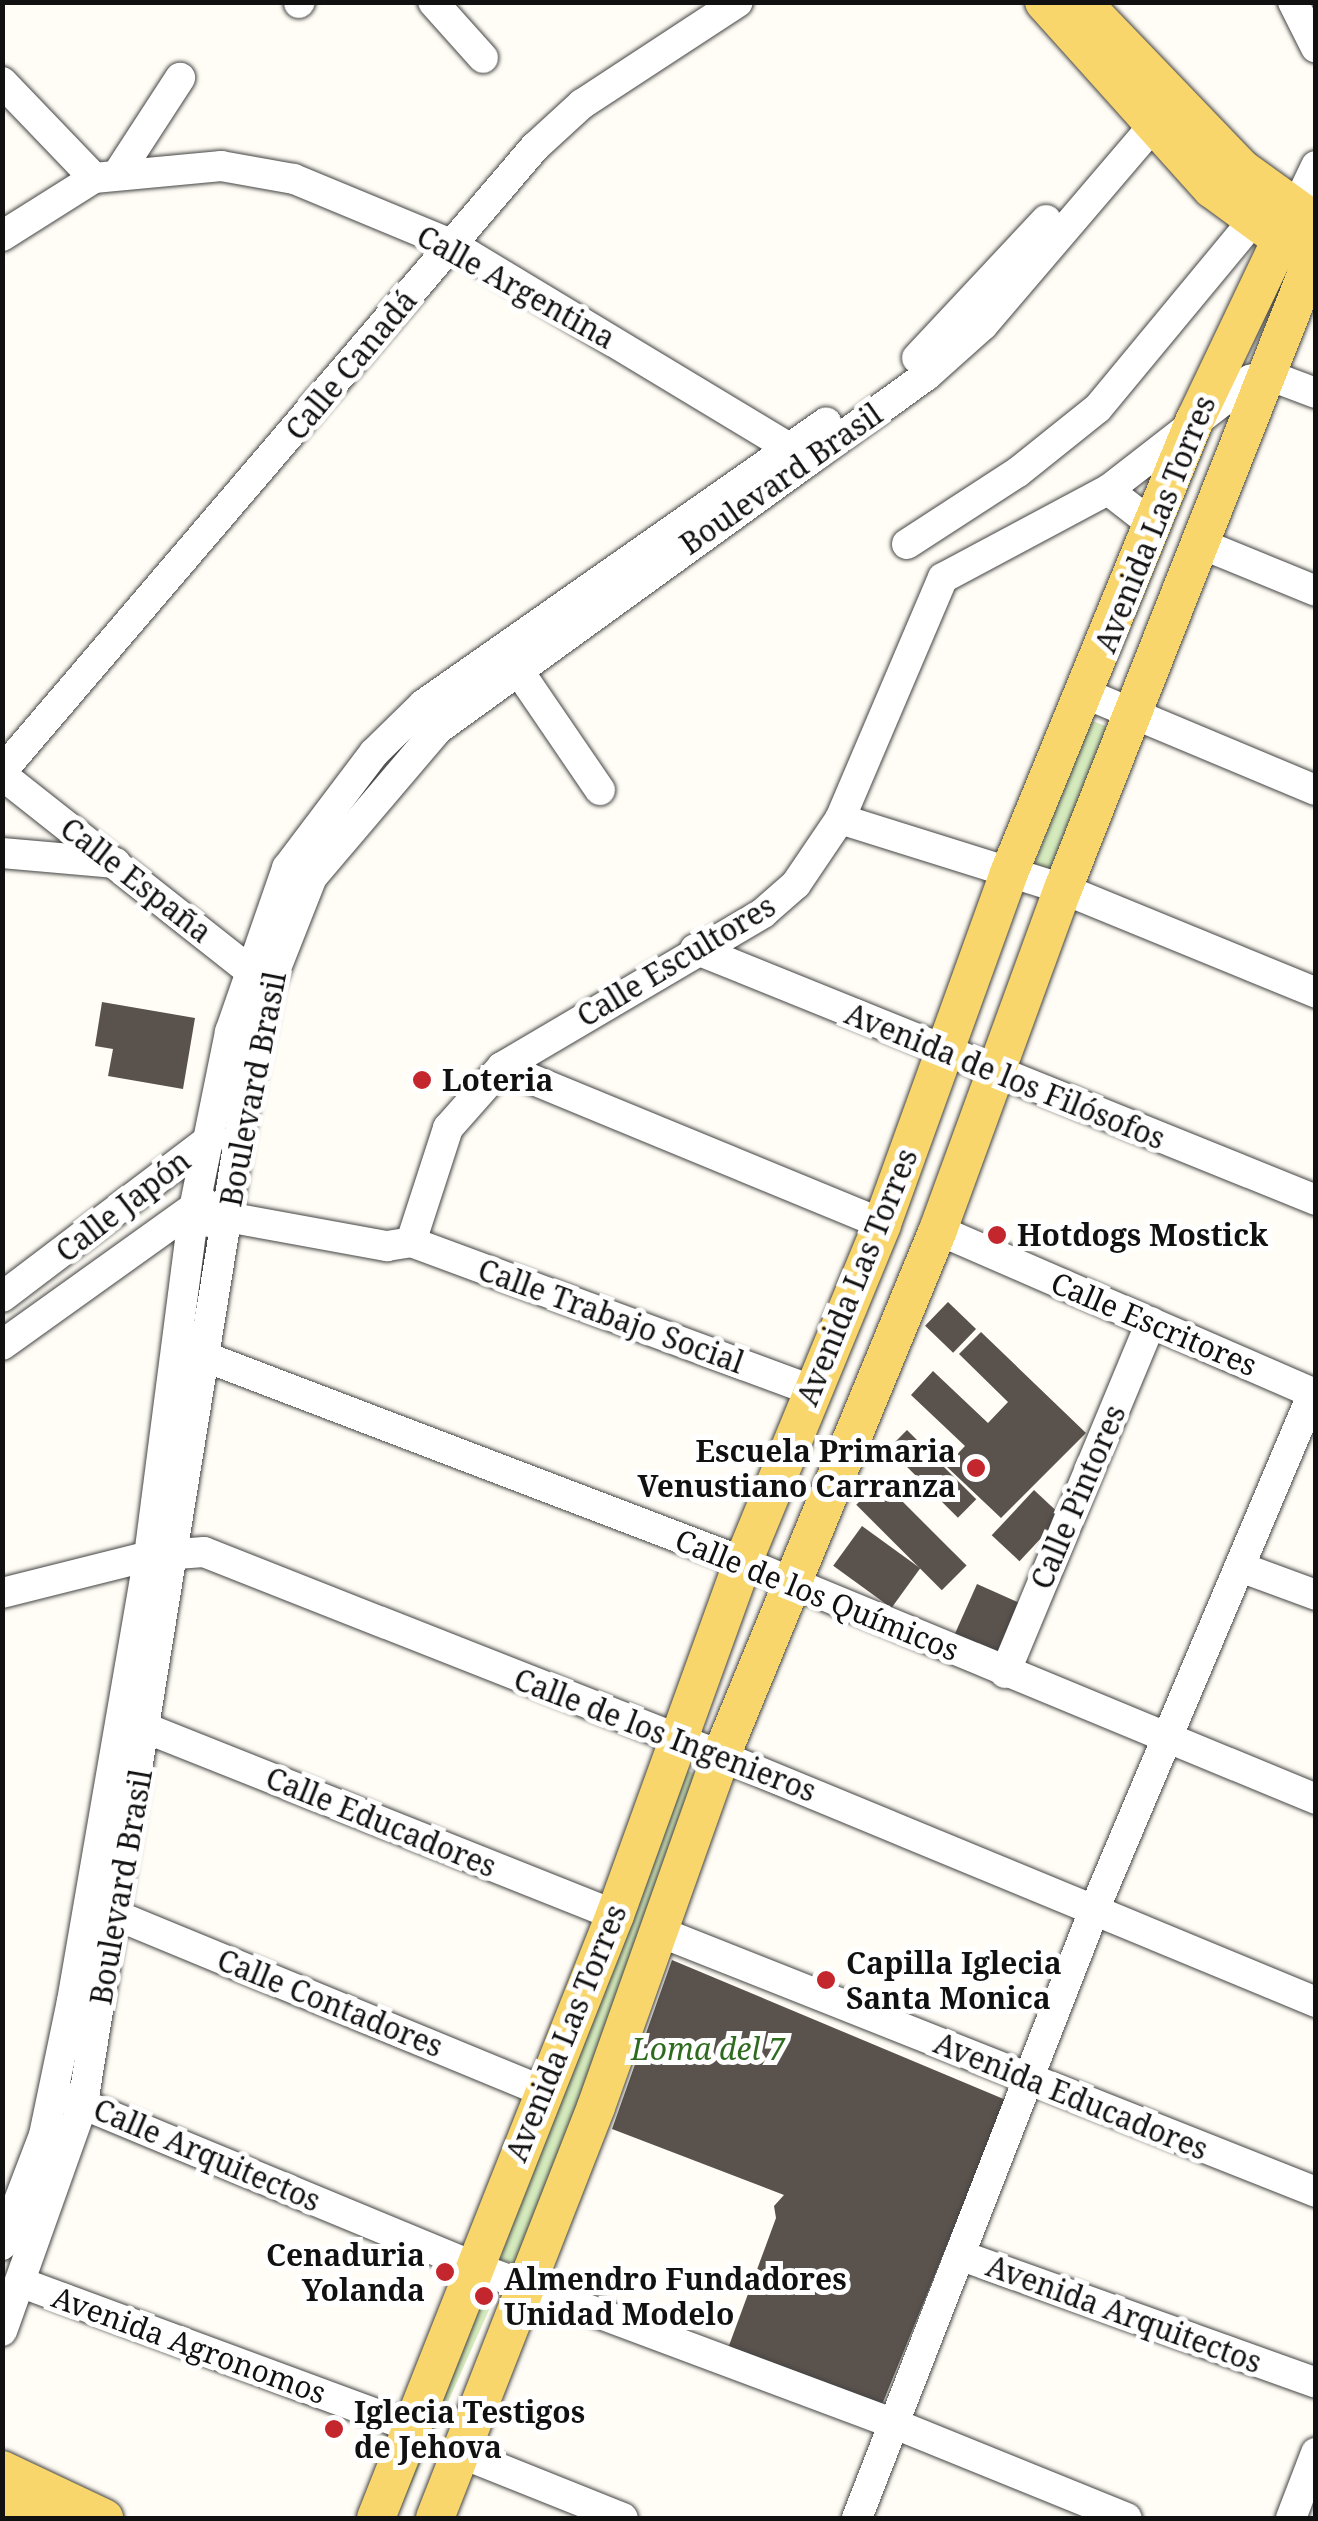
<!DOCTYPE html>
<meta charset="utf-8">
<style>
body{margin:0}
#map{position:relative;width:1318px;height:2521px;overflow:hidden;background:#fffdf5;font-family:"Noto Serif",serif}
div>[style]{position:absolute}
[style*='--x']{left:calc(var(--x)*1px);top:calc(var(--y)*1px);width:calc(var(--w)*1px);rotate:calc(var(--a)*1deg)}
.green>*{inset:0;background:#d5ebbd;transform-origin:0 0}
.building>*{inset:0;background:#5a524d;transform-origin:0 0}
.roads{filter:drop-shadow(0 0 2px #444) drop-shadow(0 0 2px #444)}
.minor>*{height:30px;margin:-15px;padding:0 15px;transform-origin:15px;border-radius:15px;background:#fff}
.major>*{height:38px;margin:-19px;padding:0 19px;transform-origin:19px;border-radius:19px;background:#f9d66b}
.dots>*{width:28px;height:28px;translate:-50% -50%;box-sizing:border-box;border:5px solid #fff;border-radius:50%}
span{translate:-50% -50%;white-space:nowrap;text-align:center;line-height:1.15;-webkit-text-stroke:10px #fff;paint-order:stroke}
.street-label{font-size:30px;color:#111}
.poi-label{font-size:30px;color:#111;font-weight:700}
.left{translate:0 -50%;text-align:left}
.right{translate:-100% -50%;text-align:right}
.park-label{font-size:30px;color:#2f6b1f;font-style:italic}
.frame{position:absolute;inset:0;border:5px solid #111;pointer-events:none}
</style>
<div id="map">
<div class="green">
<div style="left:1090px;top:720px;width:31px;height:154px;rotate:21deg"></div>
<div style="clip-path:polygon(679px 1767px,706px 1779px,516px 2265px,500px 2259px)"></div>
<div style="left:479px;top:2283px;width:20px;height:251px;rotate:24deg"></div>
</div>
<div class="building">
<div style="clip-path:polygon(102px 1002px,195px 1018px,183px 1089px,108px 1076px,113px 1049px,95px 1046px)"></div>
<div style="left:948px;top:1302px;width:39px;height:33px;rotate:44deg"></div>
<div style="clip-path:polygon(981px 1332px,1086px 1433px,1001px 1518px,946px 1466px,965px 1446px,911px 1395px,933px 1371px,988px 1423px,1008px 1402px,959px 1354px)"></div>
<div style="left:907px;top:1430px;width:98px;height:26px;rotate:45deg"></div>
<div style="left:881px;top:1480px;width:121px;height:35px;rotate:45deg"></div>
<div style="left:1034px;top:1490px;width:38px;height:62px;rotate:43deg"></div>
<div style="left:862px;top:1526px;width:72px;height:49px;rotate:36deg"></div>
<div style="left:977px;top:1584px;width:55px;height:59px;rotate:24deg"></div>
<div style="clip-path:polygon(672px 1960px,1006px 2100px,877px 2417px,727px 2351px,776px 2218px,774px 2206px,784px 2195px,612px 2129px)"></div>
</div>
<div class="roads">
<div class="minor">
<div style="--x:433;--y:2;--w:75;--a:48.2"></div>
<div style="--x:1293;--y:2;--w:51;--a:63.4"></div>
<div style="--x:299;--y:3;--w:1;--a:-45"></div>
<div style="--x:2;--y:82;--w:133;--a:46.2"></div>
<div style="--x:117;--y:175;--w:116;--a:-57"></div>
<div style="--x:1294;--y:212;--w:51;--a:-64.4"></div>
<div style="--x:2;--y:236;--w:109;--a:-32.2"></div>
<div style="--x:94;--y:178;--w:128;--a:-5.4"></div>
<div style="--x:221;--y:166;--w:74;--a:10.1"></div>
<div style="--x:294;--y:179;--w:172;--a:22.5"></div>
<div style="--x:453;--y:245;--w:393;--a:31.1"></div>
<div style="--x:917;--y:358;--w:189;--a:-46.9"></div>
<div style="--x:1108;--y:490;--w:57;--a:37.9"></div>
<div style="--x:907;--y:544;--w:132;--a:-33"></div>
<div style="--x:1018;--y:472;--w:102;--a:-38.7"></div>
<div style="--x:1098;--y:408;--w:240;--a:-50.4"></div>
<div style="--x:1204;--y:545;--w:121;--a:22.3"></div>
<div style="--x:516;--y:667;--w:149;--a:55.7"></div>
<div style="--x:1086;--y:694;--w:249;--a:22.7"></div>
<div style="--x:2;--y:771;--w:821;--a:-49.5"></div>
<div style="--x:535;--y:147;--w:64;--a:-42.5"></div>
<div style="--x:582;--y:104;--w:186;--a:-33.2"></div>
<div style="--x:2;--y:775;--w:333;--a:38.3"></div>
<div style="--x:840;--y:819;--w:234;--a:17.4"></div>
<div style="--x:1063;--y:889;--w:274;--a:22.3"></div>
<div style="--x:2;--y:853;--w:114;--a:5"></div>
<div style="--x:695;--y:949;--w:670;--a:22.01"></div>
<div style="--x:502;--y:1067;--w:411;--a:22.4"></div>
<div style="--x:209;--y:1222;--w:19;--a:-16"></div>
<div style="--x:227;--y:1217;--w:163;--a:10.3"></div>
<div style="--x:387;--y:1246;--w:24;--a:-9"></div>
<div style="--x:411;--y:1242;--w:120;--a:-72"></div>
<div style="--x:448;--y:1128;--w:81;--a:-48.5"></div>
<div style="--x:502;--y:1067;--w:303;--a:-30.5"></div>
<div style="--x:763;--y:913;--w:44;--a:-41.3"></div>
<div style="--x:796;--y:884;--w:78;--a:-55.9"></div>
<div style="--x:840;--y:819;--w:262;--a:-66.9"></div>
<div style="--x:943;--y:578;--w:187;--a:-28.1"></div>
<div style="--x:1108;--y:490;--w:180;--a:-37.8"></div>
<div style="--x:1250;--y:380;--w:19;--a:-16"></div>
<div style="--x:1268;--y:375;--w:51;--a:20.6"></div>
<div style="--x:938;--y:1230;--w:412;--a:23.5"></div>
<div style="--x:411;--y:1242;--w:427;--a:20.3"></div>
<div style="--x:2;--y:1297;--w:265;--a:-37.2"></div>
<div style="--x:2;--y:1345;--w:247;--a:-35.6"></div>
<div style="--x:203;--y:1356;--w:578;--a:20.88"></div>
<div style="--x:743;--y:1562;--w:620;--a:22.47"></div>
<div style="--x:1240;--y:1567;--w:81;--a:20.2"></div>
<div style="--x:2;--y:1593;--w:152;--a:-14.1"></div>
<div style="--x:149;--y:1556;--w:55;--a:-4.2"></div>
<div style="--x:204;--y:1552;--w:556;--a:21.53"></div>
<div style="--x:721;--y:1756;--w:644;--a:22.46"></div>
<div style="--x:1005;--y:1673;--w:380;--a:-67.4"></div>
<div style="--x:148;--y:1729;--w:503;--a:21.72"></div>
<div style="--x:118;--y:1916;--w:460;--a:22.4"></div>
<div style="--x:660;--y:1932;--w:706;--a:21.62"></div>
<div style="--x:65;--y:2097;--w:441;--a:22.5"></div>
<div style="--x:472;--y:2266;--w:452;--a:20.5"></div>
<div style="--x:895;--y:2424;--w:250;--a:22.1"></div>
<div style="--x:2;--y:2245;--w:118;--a:-69.1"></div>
<div style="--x:44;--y:2135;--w:137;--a:-78.2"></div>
<div style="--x:72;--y:2001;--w:452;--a:-80.2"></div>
<div style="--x:149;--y:1556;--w:350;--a:-82.6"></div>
<div style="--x:194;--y:1209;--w:181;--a:-78.5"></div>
<div style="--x:230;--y:1032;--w:174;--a:-70.8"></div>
<div style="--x:287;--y:868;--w:144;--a:-52.9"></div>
<div style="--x:374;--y:753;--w:70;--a:-44.4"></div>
<div style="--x:424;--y:704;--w:491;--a:-35"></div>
<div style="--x:962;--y:2256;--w:376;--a:19.7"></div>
<div style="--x:22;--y:2283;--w:416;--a:20.3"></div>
<div style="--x:2;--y:2331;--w:242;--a:-70.4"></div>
<div style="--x:83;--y:2103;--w:1001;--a:-80.8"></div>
<div style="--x:243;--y:1115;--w:132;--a:-78.6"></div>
<div style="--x:269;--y:986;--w:117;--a:-68.5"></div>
<div style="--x:312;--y:877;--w:194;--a:-49.6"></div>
<div style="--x:438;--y:729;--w:604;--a:-35.9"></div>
<div style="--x:927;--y:375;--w:75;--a:-41.8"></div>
<div style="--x:983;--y:325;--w:287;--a:-49.5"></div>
<div style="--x:463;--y:2454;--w:172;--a:21.8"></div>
<div style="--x:857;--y:2518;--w:655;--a:-68.69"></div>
<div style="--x:1095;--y:1908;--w:559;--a:-67.06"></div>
<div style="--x:1291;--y:2518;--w:70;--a:-69"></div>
</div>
<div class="major">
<div style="--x:1044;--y:2;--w:251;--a:48.1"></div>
<div style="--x:1212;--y:189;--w:112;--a:36.3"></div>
<div style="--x:1082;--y:2;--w:230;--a:46.2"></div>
<div style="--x:1241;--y:168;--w:92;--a:35.8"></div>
<div style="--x:2;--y:2470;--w:113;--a:25.2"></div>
<div style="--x:2;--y:2499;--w:45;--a:24.9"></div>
<div style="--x:376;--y:2518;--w:649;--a:-68.38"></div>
<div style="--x:615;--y:1915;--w:375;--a:-70.1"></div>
<div style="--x:743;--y:1562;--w:365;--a:-67.6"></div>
<div style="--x:882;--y:1224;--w:373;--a:-70.1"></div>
<div style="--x:1009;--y:873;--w:490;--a:-67.7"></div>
<div style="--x:1195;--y:420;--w:230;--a:-64.5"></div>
<div style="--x:435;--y:2518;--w:441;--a:-68.6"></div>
<div style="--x:596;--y:2107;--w:373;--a:-70.4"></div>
<div style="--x:721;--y:1756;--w:569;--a:-67.58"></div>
<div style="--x:938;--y:1230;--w:363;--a:-69.9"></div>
<div style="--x:1063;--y:889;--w:687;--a:-68.4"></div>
</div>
</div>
<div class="dots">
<div style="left:422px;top:1080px;background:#c4262e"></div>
<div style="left:997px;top:1235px;background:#c4262e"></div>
<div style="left:976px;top:1468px;background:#c4262e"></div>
<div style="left:826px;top:1980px;background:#c4262e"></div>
<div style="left:445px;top:2272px;background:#c4262e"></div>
<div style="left:484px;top:2296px;background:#c4262e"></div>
<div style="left:334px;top:2429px;background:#c4262e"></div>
</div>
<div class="street-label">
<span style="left:516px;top:287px;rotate:29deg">Calle Argentina</span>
<span style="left:351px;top:365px;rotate:-50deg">Calle Canadá</span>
<span style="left:781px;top:479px;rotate:-35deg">Boulevard Brasil</span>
<span style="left:1155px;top:524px;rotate:-68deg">Avenida Las Torres</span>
<span style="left:136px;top:880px;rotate:38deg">Calle España</span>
<span style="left:676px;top:961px;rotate:-31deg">Calle Escultores</span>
<span style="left:1005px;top:1076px;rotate:22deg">Avenida de los Filósofos</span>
<span style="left:253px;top:1089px;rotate:-79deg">Boulevard Brasil</span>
<span style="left:123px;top:1206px;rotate:-38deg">Calle Japón</span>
<span style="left:857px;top:1277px;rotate:-68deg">Avenida Las Torres</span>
<span style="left:611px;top:1316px;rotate:20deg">Calle Trabajo Social</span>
<span style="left:1154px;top:1324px;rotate:23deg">Calle Escritores</span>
<span style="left:1078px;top:1497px;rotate:-67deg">Calle Pintores</span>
<span style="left:817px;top:1595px;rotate:22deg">Calle de los Químicos</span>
<span style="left:665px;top:1735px;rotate:21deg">Calle de los Ingenieros</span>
<span style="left:381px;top:1822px;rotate:22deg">Calle Educadores</span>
<span style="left:121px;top:1887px;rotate:-80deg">Boulevard Brasil</span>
<span style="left:330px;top:2003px;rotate:22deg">Calle Contadores</span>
<span style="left:566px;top:2033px;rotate:-68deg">Avenida Las Torres</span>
<span style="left:1071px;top:2096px;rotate:22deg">Avenida Educadores</span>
<span style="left:207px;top:2155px;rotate:23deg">Calle Arquitectos</span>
<span style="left:1124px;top:2314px;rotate:20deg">Avenida Arquitectos</span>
<span style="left:189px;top:2345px;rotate:20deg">Avenida Agronomos</span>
</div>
<div class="poi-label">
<span class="left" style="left:442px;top:1080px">Loteria</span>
<span class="left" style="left:1017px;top:1235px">Hotdogs Mostick</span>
<span class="right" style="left:956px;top:1468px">Escuela Primaria<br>Venustiano Carranza</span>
<span class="left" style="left:846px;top:1980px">Capilla Iglecia<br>Santa Monica</span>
<span class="right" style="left:425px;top:2272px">Cenaduria<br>Yolanda</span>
<span class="left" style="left:504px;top:2296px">Almendro Fundadores<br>Unidad Modelo</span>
<span class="left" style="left:354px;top:2429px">Iglecia Testigos<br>de Jehova</span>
</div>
<div class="park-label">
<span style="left:708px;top:2049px">Loma del 7</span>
</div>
<div class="frame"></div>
</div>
